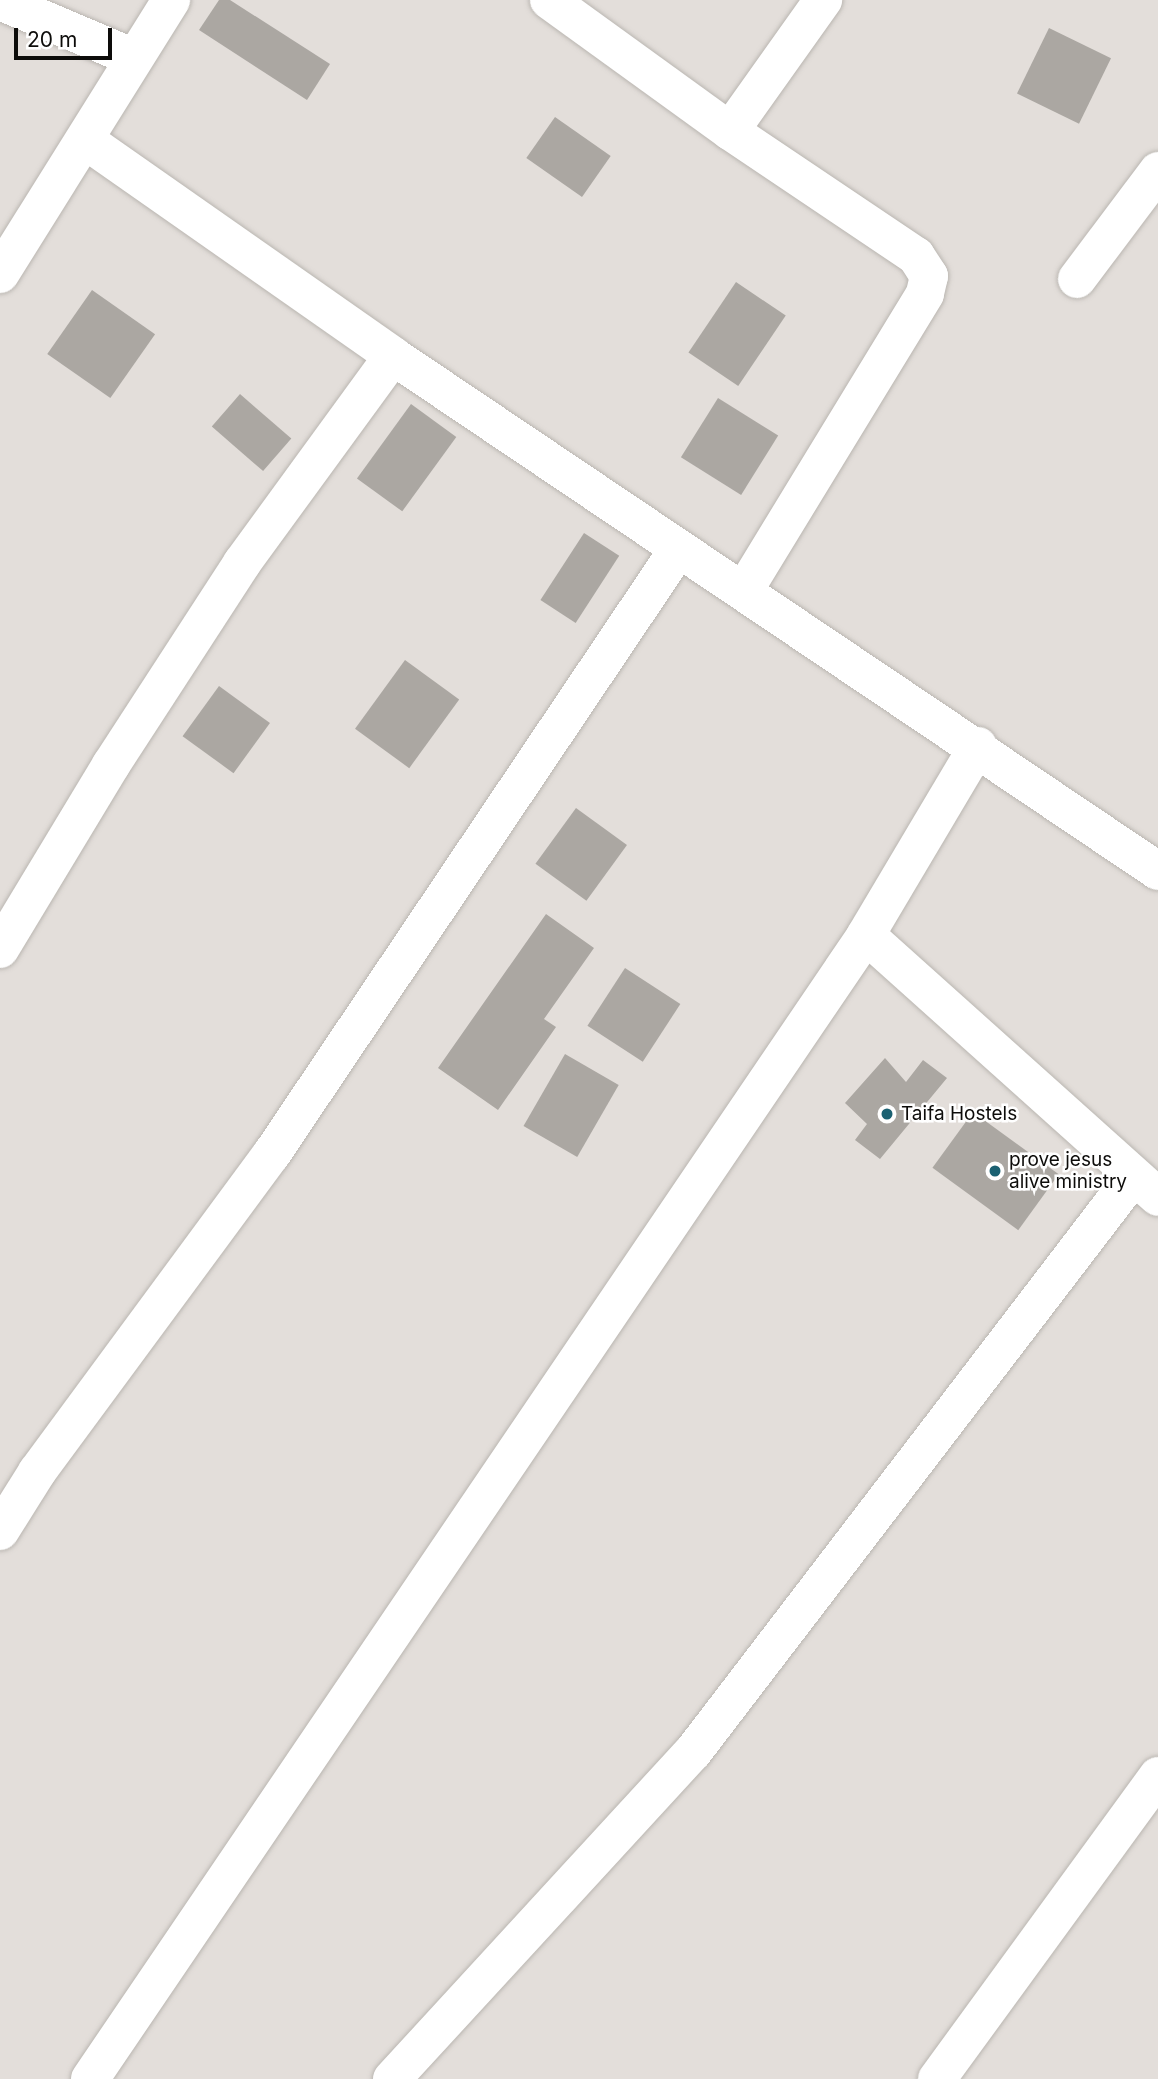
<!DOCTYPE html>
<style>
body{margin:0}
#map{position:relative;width:1158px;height:2079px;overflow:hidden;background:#e3deda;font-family:Inter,sans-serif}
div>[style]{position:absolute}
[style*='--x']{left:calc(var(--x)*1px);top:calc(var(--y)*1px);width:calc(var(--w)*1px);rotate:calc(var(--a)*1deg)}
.building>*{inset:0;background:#aba7a2;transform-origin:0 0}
.roads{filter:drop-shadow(0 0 2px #bab6b1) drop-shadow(0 0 2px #bab6b1)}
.minor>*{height:38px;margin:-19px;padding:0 19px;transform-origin:19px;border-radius:19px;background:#fff}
.dots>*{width:19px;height:19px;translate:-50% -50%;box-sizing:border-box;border:4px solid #fff;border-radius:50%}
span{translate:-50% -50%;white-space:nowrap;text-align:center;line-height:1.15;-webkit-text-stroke:5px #fff;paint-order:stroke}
.poi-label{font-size:19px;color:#0d0c0a}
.left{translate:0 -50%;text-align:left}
.scale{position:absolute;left:14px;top:28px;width:98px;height:32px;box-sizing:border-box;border:4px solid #0d0c0a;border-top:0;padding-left:9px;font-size:21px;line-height:24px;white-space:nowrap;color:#0d0c0a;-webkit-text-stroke:5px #fff;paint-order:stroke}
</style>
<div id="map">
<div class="building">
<div style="clip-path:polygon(219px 0,230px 0,330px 64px,307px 100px,199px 30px)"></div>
<div style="left:1049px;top:28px;width:69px;height:73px;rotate:26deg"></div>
<div style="left:555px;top:117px;width:68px;height:50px;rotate:35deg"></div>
<div style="left:736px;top:282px;width:60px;height:85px;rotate:34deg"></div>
<div style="left:92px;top:290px;width:77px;height:78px;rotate:35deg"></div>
<div style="left:240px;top:394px;width:68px;height:43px;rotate:41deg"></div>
<div style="left:718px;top:398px;width:71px;height:70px;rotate:32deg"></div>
<div style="left:411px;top:404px;width:56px;height:92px;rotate:36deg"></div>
<div style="left:584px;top:533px;width:42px;height:80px;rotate:33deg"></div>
<div style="left:405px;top:660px;width:67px;height:85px;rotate:36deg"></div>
<div style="left:219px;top:686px;width:63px;height:62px;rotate:36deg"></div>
<div style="left:576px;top:808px;width:63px;height:69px;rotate:36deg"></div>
<div style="clip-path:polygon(546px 914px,594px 948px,544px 1019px,556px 1027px,498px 1110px,438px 1068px)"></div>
<div style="left:625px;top:968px;width:66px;height:69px;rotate:33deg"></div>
<div style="left:565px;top:1054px;width:62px;height:83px;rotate:30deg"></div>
<div style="clip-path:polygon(885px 1058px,906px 1082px,923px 1060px,947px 1078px,880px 1159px,855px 1140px,867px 1124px,845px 1103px)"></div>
<div style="left:973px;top:1112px;width:106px;height:69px;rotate:36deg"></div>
</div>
<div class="roads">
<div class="minor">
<div style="--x:549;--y:0;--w:223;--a:35.9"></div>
<div style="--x:730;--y:131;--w:224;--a:33.9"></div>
<div style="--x:916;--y:256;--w:24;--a:57"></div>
<div style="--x:929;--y:276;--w:18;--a:103"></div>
<div style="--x:925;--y:294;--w:348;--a:121.4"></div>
<div style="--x:0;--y:1;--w:143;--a:23"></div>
<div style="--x:730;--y:131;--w:161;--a:-54.6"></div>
<div style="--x:85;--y:140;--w:376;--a:35"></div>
<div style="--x:393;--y:356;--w:922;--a:33.95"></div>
<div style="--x:0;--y:274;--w:323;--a:-58"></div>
<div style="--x:1077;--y:279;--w:135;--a:-53.1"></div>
<div style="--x:978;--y:746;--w:220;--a:120.7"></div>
<div style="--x:866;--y:935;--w:392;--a:41.9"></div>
<div style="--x:0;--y:949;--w:215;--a:-58.9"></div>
<div style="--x:111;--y:765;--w:241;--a:-57"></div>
<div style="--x:242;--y:563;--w:256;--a:-53.9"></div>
<div style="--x:0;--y:1531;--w:70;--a:-57.9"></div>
<div style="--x:37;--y:1472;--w:394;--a:-53.6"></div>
<div style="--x:271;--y:1155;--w:731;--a:-56.09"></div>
<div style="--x:90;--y:2079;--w:1382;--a:-55.85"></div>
<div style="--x:392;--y:2079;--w:444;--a:-47.4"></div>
<div style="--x:693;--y:1752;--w:724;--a:-52.58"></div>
<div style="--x:937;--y:2079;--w:375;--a:-53.9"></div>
</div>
</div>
<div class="dots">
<div style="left:887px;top:1114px;background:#1b6172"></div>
<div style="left:995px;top:1171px;background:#1b6172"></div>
</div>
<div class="poi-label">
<span class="left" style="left:901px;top:1114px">Taifa Hostels</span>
<span class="left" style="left:1009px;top:1171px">prove jesus<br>alive ministry</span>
</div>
<div class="scale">20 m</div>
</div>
